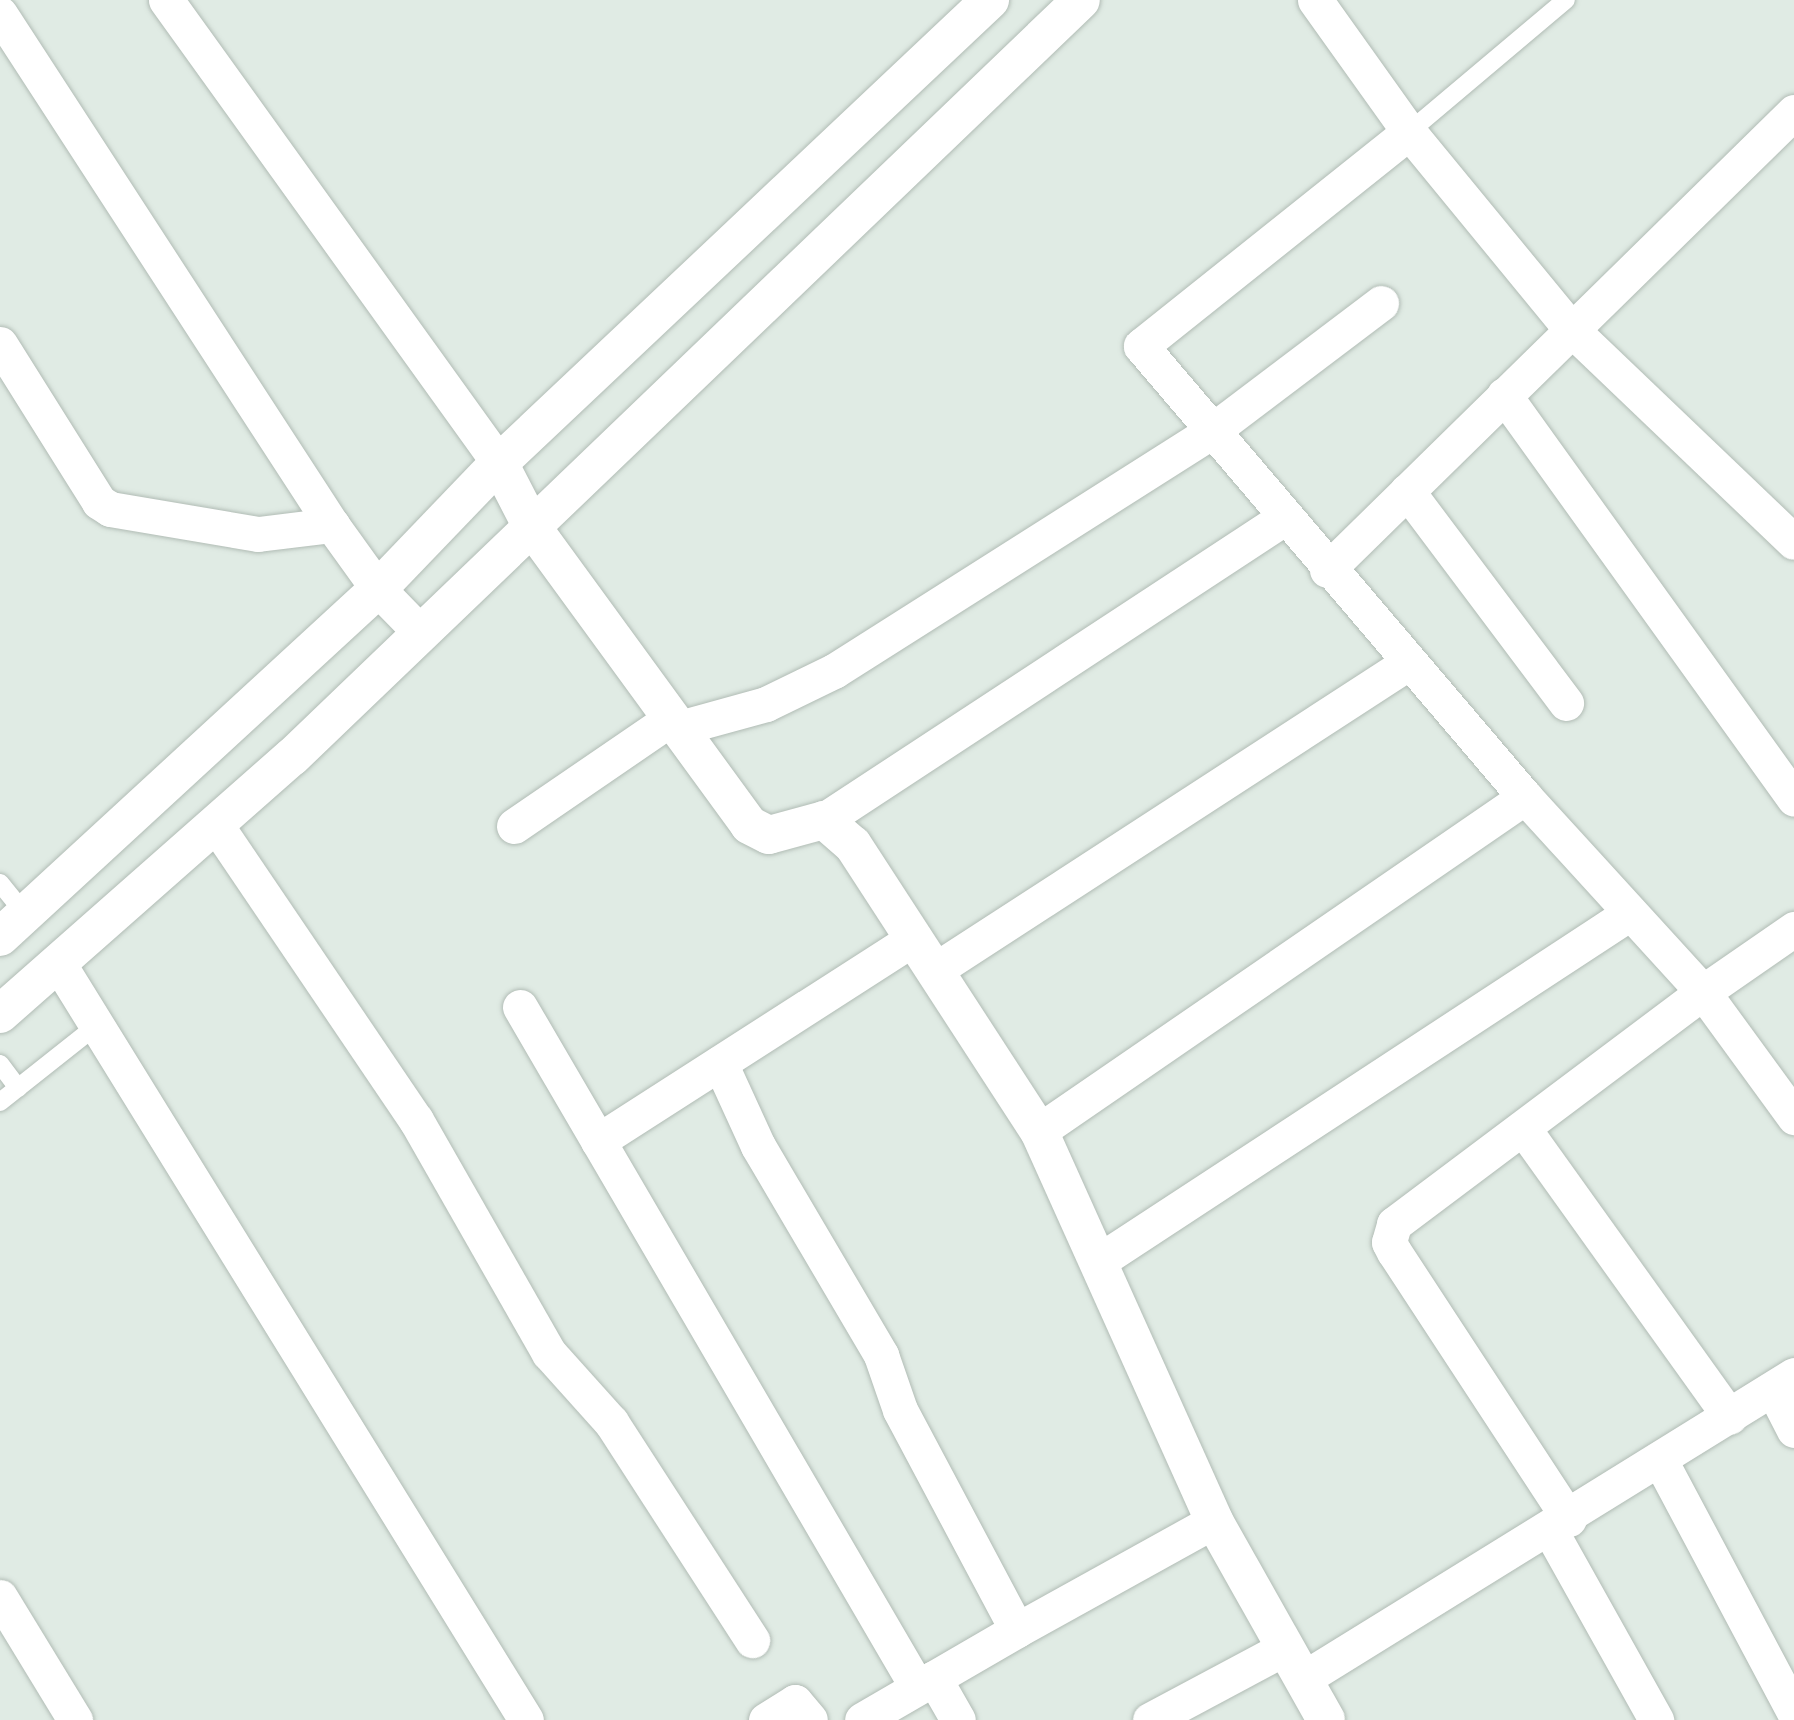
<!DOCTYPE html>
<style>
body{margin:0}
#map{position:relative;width:1794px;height:1720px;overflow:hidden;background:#e0ebe4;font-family:Poppins,sans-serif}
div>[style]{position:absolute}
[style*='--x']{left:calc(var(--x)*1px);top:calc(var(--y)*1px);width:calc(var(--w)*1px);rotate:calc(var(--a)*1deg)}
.roads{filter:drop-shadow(0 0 2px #b1bcb5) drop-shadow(0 0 2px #b1bcb5)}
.service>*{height:18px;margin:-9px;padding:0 9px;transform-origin:9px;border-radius:9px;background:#fff}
.minor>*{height:35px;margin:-17.5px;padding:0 17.5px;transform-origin:17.5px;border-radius:17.5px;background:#fff}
.tertiary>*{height:38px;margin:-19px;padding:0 19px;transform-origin:19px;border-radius:19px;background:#fff}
.primary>*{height:38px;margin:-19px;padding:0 19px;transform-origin:19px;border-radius:19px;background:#fff}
span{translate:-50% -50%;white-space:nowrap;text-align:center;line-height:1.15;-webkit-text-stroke:5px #e0ebe4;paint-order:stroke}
</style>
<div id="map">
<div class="roads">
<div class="service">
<div style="--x:1409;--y:132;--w:205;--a:-40.1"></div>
<div style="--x:0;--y:883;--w:40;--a:51"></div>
<div style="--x:0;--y:1064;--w:30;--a:53"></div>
<div style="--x:0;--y:1102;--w:122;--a:-38.4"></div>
</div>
<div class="minor">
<div style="--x:166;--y:0;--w:570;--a:54.28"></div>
<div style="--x:1315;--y:0;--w:162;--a:54.5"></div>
<div style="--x:1409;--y:132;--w:255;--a:50.6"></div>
<div style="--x:1571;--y:329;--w:308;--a:43.7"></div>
<div style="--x:0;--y:14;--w:609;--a:56.99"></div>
<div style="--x:332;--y:525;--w:79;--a:54.3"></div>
<div style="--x:378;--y:589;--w:62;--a:45.7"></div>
<div style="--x:1409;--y:132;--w:343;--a:141.4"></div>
<div style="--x:1141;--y:346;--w:592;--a:49.59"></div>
<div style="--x:1525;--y:797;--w:264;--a:47.6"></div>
<div style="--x:1703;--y:992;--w:111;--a:-34.7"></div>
<div style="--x:0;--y:344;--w:186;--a:57.9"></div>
<div style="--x:99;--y:502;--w:13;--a:32"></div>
<div style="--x:110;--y:509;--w:150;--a:9.6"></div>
<div style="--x:258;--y:534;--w:75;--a:-6.9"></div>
<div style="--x:1504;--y:395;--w:497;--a:54.3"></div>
<div style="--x:1407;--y:491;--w:265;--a:53.1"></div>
<div style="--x:1327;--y:570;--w:654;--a:-44.44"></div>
<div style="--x:679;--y:728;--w:90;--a:-15.4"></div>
<div style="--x:766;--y:704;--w:76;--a:-25.9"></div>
<div style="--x:834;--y:671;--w:448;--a:-32.4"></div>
<div style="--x:1212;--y:431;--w:212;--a:-37.1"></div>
<div style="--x:824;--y:820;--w:550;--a:-33.29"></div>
<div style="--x:216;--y:825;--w:356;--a:55.9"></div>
<div style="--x:416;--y:1120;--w:268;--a:60.3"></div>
<div style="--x:549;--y:1353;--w:93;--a:48.1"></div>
<div style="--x:611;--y:1422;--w:260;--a:57.1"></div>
<div style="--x:514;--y:826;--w:191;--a:-34.4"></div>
<div style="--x:60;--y:966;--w:886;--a:58.28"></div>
<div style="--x:935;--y:970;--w:564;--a:-32.99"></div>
<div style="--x:520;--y:1007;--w:787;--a:59.72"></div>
<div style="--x:720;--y:1063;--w:91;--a:65.4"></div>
<div style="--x:758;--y:1146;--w:243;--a:59.5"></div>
<div style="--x:881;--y:1355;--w:58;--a:70.9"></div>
<div style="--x:900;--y:1410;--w:249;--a:62"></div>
<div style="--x:1017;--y:1630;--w:179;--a:149.9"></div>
<div style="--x:1523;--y:1128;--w:355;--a:54.4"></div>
<div style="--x:1039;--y:1131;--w:590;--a:-34.5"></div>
<div style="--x:598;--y:1141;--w:376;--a:-32.7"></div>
<div style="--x:1099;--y:1261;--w:635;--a:-33.24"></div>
<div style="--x:1773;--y:1389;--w:46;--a:62.9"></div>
<div style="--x:1661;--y:1462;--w:283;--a:62"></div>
<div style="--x:1569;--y:1519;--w:319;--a:-123.2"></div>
<div style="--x:1394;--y:1252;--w:11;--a:-117"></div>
<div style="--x:1389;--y:1242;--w:19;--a:-74"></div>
<div style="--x:1394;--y:1224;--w:386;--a:-36.9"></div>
<div style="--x:1703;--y:992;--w:155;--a:53.9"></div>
<div style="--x:1550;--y:1530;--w:218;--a:60.8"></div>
<div style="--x:0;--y:1597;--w:144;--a:58.6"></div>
<div style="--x:1017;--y:1630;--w:225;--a:-29"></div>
<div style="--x:1306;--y:1677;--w:574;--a:-31.75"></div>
<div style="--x:934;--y:1678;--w:48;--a:60.3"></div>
<div style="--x:766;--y:1720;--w:34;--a:-32"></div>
<div style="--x:795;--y:1702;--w:23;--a:50"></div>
<div style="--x:1150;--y:1720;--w:151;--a:-28.1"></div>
</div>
<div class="tertiary">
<div style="--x:499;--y:463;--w:72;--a:62.7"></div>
<div style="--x:532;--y:527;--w:369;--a:53.9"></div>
<div style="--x:749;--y:825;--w:22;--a:27"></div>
<div style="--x:769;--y:835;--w:57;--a:-15.3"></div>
<div style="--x:824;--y:820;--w:38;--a:41"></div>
<div style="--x:853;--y:845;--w:341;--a:57"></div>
<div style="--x:1039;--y:1131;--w:427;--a:65.8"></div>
<div style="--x:1214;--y:1521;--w:228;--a:60.6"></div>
</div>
<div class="primary">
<div style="--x:0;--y:937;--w:514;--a:-42.63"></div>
<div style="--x:378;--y:589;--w:175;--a:-46.2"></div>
<div style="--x:499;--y:463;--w:675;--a:-43.32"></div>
<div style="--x:0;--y:1014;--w:389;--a:-41.4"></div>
<div style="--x:292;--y:757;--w:1093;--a:-43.81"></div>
</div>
</div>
</div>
